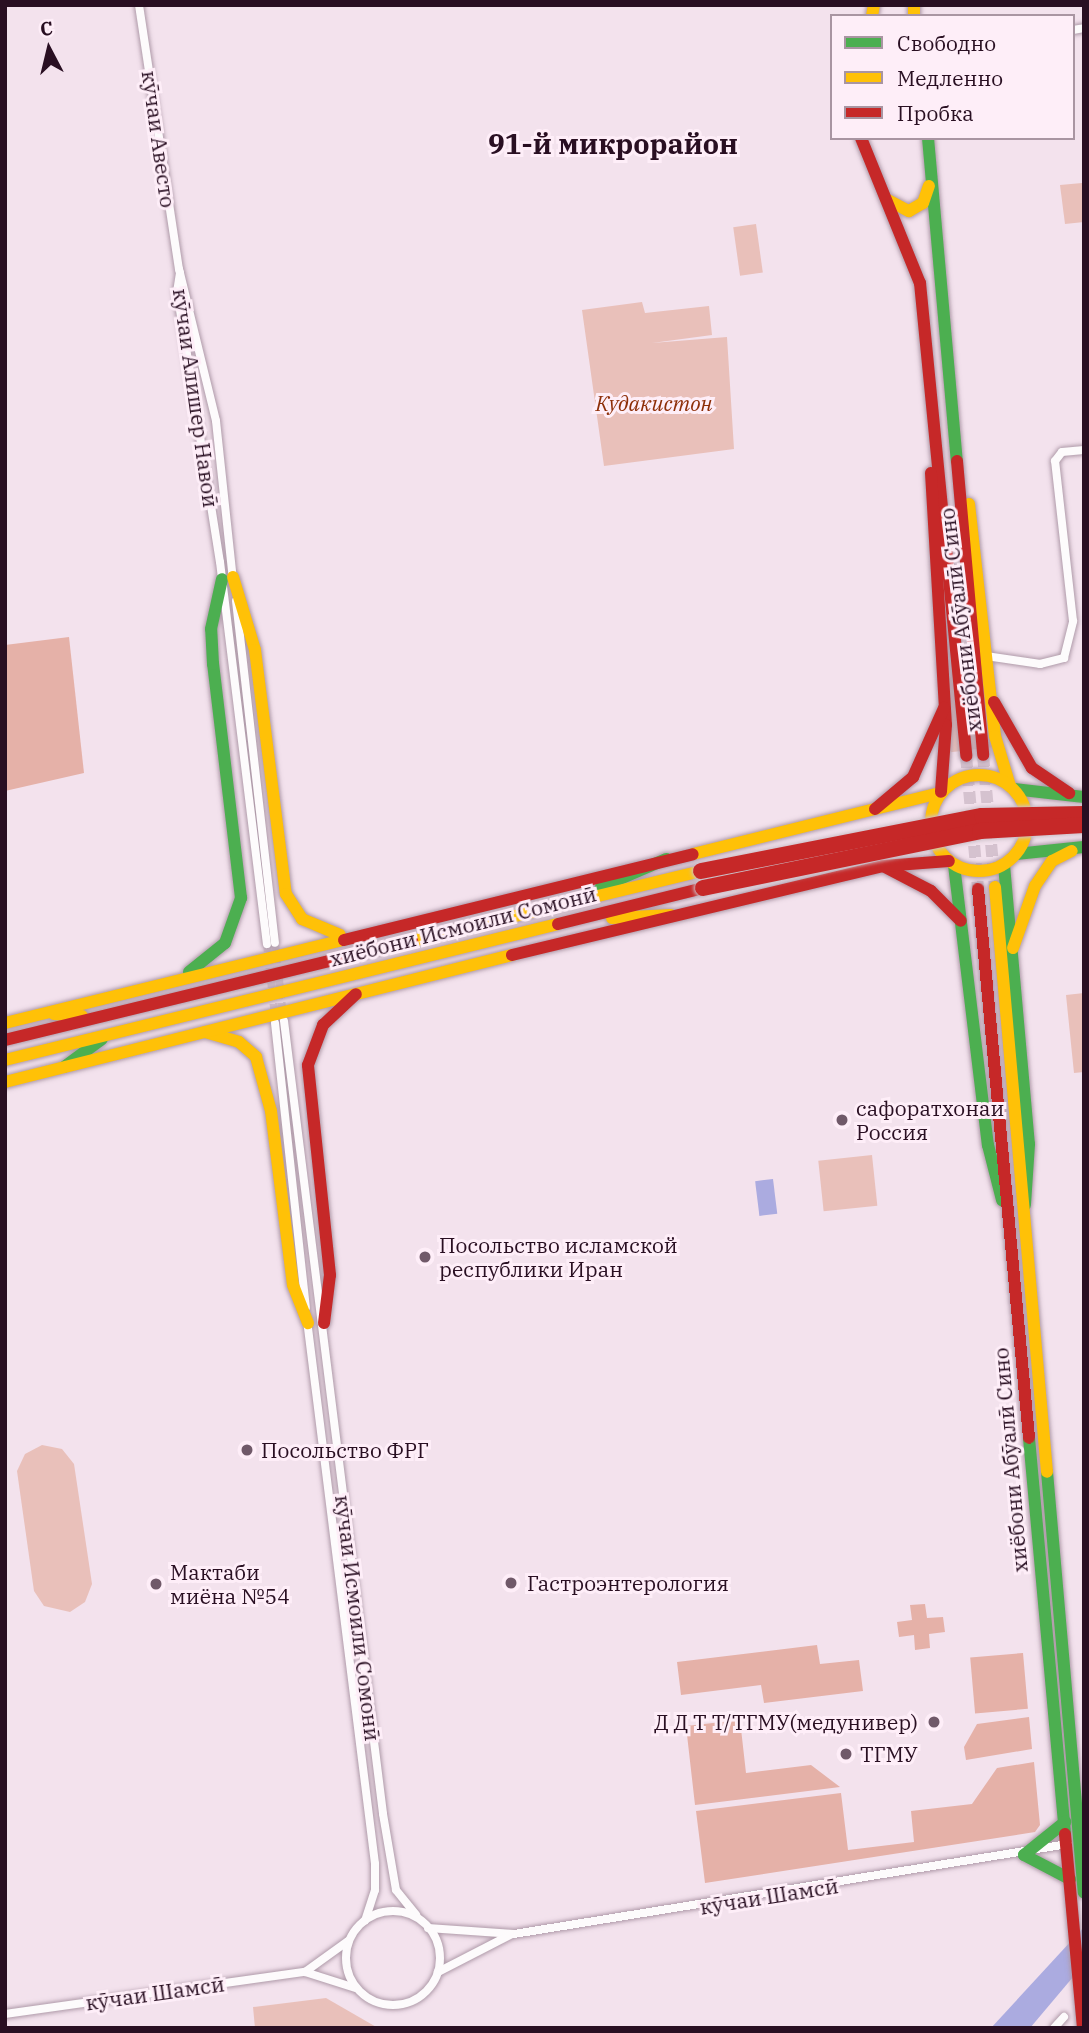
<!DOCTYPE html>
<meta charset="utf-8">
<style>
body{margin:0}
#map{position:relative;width:1089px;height:2033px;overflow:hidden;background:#f3e2ed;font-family:"IBM Plex Serif",serif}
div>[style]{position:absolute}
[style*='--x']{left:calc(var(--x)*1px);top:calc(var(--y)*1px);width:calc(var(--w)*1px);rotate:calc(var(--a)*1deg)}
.green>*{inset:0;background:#e9c0ba;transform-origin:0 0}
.forest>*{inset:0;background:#e5b1a8;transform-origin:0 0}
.water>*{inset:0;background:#ababe0;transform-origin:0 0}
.street-tunnel>*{height:8px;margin-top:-4px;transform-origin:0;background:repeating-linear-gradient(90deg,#d5c2cf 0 8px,transparent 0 12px)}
.secondary-tunnel>*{height:12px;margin-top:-6px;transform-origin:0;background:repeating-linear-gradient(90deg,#d5c2cf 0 12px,transparent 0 18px)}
.roads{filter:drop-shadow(0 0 2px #af9aa9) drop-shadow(0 0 2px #af9aa9)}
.street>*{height:8px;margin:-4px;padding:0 4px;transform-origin:4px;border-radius:4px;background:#fdfbfc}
.street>.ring{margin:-4px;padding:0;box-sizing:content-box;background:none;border:8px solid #fdfbfc;border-radius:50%}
.fast>*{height:12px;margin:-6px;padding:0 6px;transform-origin:6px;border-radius:6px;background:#4caf50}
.slow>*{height:12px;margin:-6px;padding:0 6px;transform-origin:6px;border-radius:6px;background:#ffc107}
.slow>.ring{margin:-6px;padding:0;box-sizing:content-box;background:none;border:12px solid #ffc107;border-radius:50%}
.jam>*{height:12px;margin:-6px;padding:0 6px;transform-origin:6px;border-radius:6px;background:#c62828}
.bridges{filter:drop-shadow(0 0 2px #ccc0c8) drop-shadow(0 0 2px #ccc0c8)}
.jam-bridge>*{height:16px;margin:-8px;padding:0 8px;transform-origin:8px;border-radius:8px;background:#c62828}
.dots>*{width:19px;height:19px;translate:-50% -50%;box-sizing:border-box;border:4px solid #feeef8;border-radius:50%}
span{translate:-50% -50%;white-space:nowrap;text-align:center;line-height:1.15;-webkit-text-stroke:6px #feeef8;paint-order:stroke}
.street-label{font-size:21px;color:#290f22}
.park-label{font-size:21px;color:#8d2e07;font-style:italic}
.poi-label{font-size:21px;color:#290f22}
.left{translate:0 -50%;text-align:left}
.right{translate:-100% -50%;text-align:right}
.district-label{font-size:28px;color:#290f22;font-weight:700}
.frame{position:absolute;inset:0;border:7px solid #290f22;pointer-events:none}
.legend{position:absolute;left:830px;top:14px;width:245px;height:126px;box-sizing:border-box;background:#feeef8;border:2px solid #a995a2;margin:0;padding:9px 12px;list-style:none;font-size:21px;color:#290f22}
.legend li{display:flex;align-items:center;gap:14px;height:35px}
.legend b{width:35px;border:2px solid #a995a2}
.north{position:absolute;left:14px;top:14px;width:70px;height:70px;-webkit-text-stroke:5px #feeef8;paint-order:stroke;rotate:353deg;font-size:19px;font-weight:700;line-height:28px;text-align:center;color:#290f22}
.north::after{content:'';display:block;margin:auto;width:24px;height:32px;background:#290f22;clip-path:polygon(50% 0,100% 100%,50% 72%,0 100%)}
</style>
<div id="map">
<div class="green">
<div style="clip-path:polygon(1082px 183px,1084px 222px,1065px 224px,1060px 185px)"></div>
<div style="left:756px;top:224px;width:49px;height:23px;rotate:82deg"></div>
<div style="clip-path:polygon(642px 302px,645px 313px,709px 306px,712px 335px,652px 343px,727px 337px,734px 449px,604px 466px,582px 310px)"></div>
<div style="clip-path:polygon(964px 657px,998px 699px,1003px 746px,944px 753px,939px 686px,951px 677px,951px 661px)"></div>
<div style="clip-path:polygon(1084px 993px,1084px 1072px,1074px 1073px,1066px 995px)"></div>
<div style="left:872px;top:1155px;width:51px;height:54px;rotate:84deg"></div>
<div style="clip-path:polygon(42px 1445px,62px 1449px,74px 1464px,92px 1584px,85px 1602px,70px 1612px,44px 1606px,34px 1591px,17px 1471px,25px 1454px)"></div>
<div style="clip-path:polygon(326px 1998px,378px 2028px,255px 2028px,253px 2007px)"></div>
</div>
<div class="forest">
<div style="clip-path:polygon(69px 637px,84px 773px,5px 791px,5px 645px)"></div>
<div style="clip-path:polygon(925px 1604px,927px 1618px,943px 1617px,945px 1632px,929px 1634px,930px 1648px,915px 1650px,914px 1635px,899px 1637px,897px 1622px,912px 1620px,910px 1605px)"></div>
<div style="clip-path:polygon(817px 1645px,820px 1664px,859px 1660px,863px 1691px,764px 1703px,761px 1685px,681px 1695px,677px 1662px)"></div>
<div style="left:1023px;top:1653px;width:56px;height:53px;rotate:85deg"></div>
<div style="clip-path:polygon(1029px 1717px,1032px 1749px,966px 1760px,964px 1747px,977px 1724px)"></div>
<div style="clip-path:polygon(740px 1720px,746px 1773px,811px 1765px,840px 1787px,695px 1805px,686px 1726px)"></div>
<div style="clip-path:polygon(1034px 1762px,1040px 1825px,1035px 1832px,705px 1883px,696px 1811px,841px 1793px,848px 1850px,914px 1842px,911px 1811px,972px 1804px,997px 1768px)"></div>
</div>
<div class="water">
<div style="left:773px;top:1179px;width:35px;height:18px;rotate:83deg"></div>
<div style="clip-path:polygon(1084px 1927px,1084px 1964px,1030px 2028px,991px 2028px)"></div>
</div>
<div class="street-tunnel">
<div style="--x:275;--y:943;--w:72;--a:83.7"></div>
<div style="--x:267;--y:944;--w:73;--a:83.7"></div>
</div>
<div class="secondary-tunnel">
<div style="--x:983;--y:755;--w:133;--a:84.8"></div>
<div style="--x:966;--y:756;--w:134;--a:84.8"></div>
</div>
<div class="roads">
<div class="street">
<div style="--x:139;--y:5;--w:267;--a:81.4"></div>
<div style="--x:179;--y:269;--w:156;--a:76.3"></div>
<div style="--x:216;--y:421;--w:161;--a:83.9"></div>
<div style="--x:1073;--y:30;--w:11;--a:-10"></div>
<div style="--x:180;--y:273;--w:18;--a:99"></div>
<div style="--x:177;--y:291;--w:274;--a:81"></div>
<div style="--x:220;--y:562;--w:385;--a:83"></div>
<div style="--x:236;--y:601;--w:344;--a:83.5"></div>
<div style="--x:986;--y:656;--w:55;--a:8.4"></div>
<div style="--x:1040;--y:664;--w:25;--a:-14"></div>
<div style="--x:1064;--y:658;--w:38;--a:-76"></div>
<div style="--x:1073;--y:621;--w:161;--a:-96.4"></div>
<div style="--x:1055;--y:461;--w:11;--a:-52"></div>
<div style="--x:1062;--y:452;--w:22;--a:-5"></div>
<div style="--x:284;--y:1021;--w:799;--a:82.88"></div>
<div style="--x:383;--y:1814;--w:77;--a:80.3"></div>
<div style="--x:396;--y:1890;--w:32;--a:51"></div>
<div style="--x:275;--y:1023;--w:286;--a:83.8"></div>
<div style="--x:307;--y:1320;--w:548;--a:82.87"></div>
<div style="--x:375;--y:1864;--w:26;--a:90"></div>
<div style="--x:375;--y:1890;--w:32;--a:108"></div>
<div class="ring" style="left:346px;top:1911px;width:86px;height:86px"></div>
<div style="--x:428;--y:1928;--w:86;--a:4"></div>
<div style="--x:514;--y:1934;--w:561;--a:-9.23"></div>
<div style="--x:305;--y:1972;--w:53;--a:-35.8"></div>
<div style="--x:438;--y:1972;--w:81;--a:-27.2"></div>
<div style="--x:5;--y:2014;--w:303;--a:-8"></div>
<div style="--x:305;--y:1972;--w:52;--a:17.7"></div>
<div style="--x:1054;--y:2028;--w:15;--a:-48"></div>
</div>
<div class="fast">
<div style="--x:928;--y:138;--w:324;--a:84.9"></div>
<div style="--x:1014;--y:789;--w:70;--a:6.5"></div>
<div style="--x:1016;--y:854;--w:68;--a:-5.9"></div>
<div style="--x:954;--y:865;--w:282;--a:83.1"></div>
<div style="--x:988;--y:1145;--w:57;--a:75.7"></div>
<div style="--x:1004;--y:865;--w:280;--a:84.9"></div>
<div style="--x:1029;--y:1144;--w:61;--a:93.8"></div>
<div style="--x:601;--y:887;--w:71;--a:-23.3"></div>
<div style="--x:189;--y:972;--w:46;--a:-38.9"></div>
<div style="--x:225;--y:943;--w:48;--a:-70.4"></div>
<div style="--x:241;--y:898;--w:236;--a:-96.8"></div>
<div style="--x:213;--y:664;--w:35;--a:-93"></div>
<div style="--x:211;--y:629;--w:51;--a:-77.6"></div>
<div style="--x:64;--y:1067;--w:47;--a:-36.4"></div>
<div style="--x:1029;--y:1438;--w:398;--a:84.8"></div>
<div style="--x:1047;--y:1472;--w:422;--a:85"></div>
<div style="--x:1024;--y:1855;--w:52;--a:27.6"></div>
<div style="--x:1024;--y:1855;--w:53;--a:-38.8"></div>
</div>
<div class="slow">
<div style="--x:914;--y:5;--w:11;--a:90"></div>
<div style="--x:872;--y:16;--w:11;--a:-80"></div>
<div style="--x:886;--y:199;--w:26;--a:28"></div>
<div style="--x:909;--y:211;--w:16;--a:-30"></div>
<div style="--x:923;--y:203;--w:18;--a:-71"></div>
<div style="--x:969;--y:504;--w:233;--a:83.6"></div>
<div style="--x:995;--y:736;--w:52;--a:73.3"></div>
<div style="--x:233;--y:577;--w:76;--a:73.2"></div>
<div style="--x:255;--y:650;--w:246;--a:82.8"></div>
<div style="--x:286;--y:894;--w:30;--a:57"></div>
<div style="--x:302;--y:919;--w:41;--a:22.8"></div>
<div class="ring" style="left:931px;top:775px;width:84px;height:84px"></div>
<div style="--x:693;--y:854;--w:254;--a:-13.9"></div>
<div style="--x:995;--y:887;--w:587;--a:84.92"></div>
<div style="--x:612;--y:918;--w:59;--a:-2.9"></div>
<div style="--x:412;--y:941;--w:297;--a:-13.6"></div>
<div style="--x:1013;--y:948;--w:66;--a:-70.5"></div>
<div style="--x:1035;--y:886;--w:30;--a:-56"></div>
<div style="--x:1052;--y:861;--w:22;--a:-27"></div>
<div style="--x:54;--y:1014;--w:28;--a:4"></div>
<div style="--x:5;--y:1023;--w:349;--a:-13.8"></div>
<div style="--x:205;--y:1032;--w:35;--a:16"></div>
<div style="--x:239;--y:1042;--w:23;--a:41"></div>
<div style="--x:256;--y:1057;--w:56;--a:74.5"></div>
<div style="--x:271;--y:1111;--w:175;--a:82.8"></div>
<div style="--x:293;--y:1285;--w:41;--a:68.5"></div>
<div style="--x:5;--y:1060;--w:569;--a:-13.82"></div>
<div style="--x:5;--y:1082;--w:523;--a:-14.06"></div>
</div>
<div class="jam">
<div style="--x:861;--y:138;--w:157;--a:67.9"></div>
<div style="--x:920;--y:283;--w:475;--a:84.4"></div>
<div style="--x:957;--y:461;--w:295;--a:84.9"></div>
<div style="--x:931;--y:473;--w:252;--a:86.6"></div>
<div style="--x:946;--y:725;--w:67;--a:94.3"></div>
<div style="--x:994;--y:702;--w:76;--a:60.1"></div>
<div style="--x:1032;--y:768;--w:45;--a:34"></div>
<div style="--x:875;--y:809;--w:50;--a:-40.1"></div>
<div style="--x:913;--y:777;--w:76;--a:-65.8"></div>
<div style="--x:883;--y:866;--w:54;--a:27.5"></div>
<div style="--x:931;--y:891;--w:42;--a:45"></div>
<div style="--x:978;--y:889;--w:551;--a:84.69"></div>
<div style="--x:558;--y:924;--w:149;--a:-13.9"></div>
<div style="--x:344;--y:940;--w:359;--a:-13.8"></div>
<div style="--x:512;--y:955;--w:382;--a:-13.5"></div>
<div style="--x:883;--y:866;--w:66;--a:-4.3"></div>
<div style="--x:5;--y:1040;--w:419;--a:-13.7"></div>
<div style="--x:324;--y:1323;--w:48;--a:-82.9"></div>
<div style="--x:330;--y:1275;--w:211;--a:-96"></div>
<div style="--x:308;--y:1065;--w:43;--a:-69.4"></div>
<div style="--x:323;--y:1025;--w:45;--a:-43.2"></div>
<div style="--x:1065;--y:1834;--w:195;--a:84.7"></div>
</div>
</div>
<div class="bridges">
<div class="jam-bridge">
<div style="--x:701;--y:871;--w:286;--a:-11.1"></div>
<div style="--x:982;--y:816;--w:102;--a:-1.1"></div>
<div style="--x:703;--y:888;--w:283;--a:-11.6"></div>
<div style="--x:980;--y:831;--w:104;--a:-3.3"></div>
</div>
</div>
<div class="dots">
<div style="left:842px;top:1120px;background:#705969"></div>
<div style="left:425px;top:1257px;background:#705969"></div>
<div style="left:247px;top:1450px;background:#705969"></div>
<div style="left:511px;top:1583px;background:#705969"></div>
<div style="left:156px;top:1584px;background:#705969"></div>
<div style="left:934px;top:1722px;background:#705969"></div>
<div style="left:846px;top:1754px;background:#705969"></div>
</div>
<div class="street-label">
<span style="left:159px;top:139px;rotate:82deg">кӯчаи Авесто</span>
<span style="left:196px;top:398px;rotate:82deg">кӯчаи Алишер Навоӣ</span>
<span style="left:960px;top:620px;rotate:-97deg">хиёбони Абӯалӣ Сино</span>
<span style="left:463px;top:926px;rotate:-14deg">хиёбони Исмоили Сомонӣ</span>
<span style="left:1010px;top:1460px;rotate:-95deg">хиёбони Абӯалӣ Сино</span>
<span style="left:358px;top:1618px;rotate:83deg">кӯчаи Исмоили Сомонӣ</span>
<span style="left:769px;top:1896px;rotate:-9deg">кӯчаи Шамсӣ</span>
<span style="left:155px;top:1993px;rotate:-8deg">кӯчаи Шамсӣ</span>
</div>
<div class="park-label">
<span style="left:654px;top:403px">Кудакистон</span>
</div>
<div class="poi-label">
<span class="left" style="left:856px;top:1120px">сафоратхонаи<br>Россия</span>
<span class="left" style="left:439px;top:1257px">Посольство исламской<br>республики Иран</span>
<span class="left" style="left:261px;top:1450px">Посольство ФРГ</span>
<span class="left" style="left:170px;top:1584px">Мактаби<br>миёна №54</span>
<span class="left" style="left:527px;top:1583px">Гастроэнтерология</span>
<span class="right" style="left:918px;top:1722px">Д Д Т Т/ТГМУ(медунивер)</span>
<span class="left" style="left:860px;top:1754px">ТГМУ</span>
</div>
<div class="district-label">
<span style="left:613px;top:144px">91-й микрорайон</span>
</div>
<div class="frame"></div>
<ul class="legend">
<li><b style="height:9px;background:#4caf50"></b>Свободно</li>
<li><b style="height:9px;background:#ffc107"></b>Медленно</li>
<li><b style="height:9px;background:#c62828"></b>Пробка</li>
</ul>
<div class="north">С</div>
</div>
